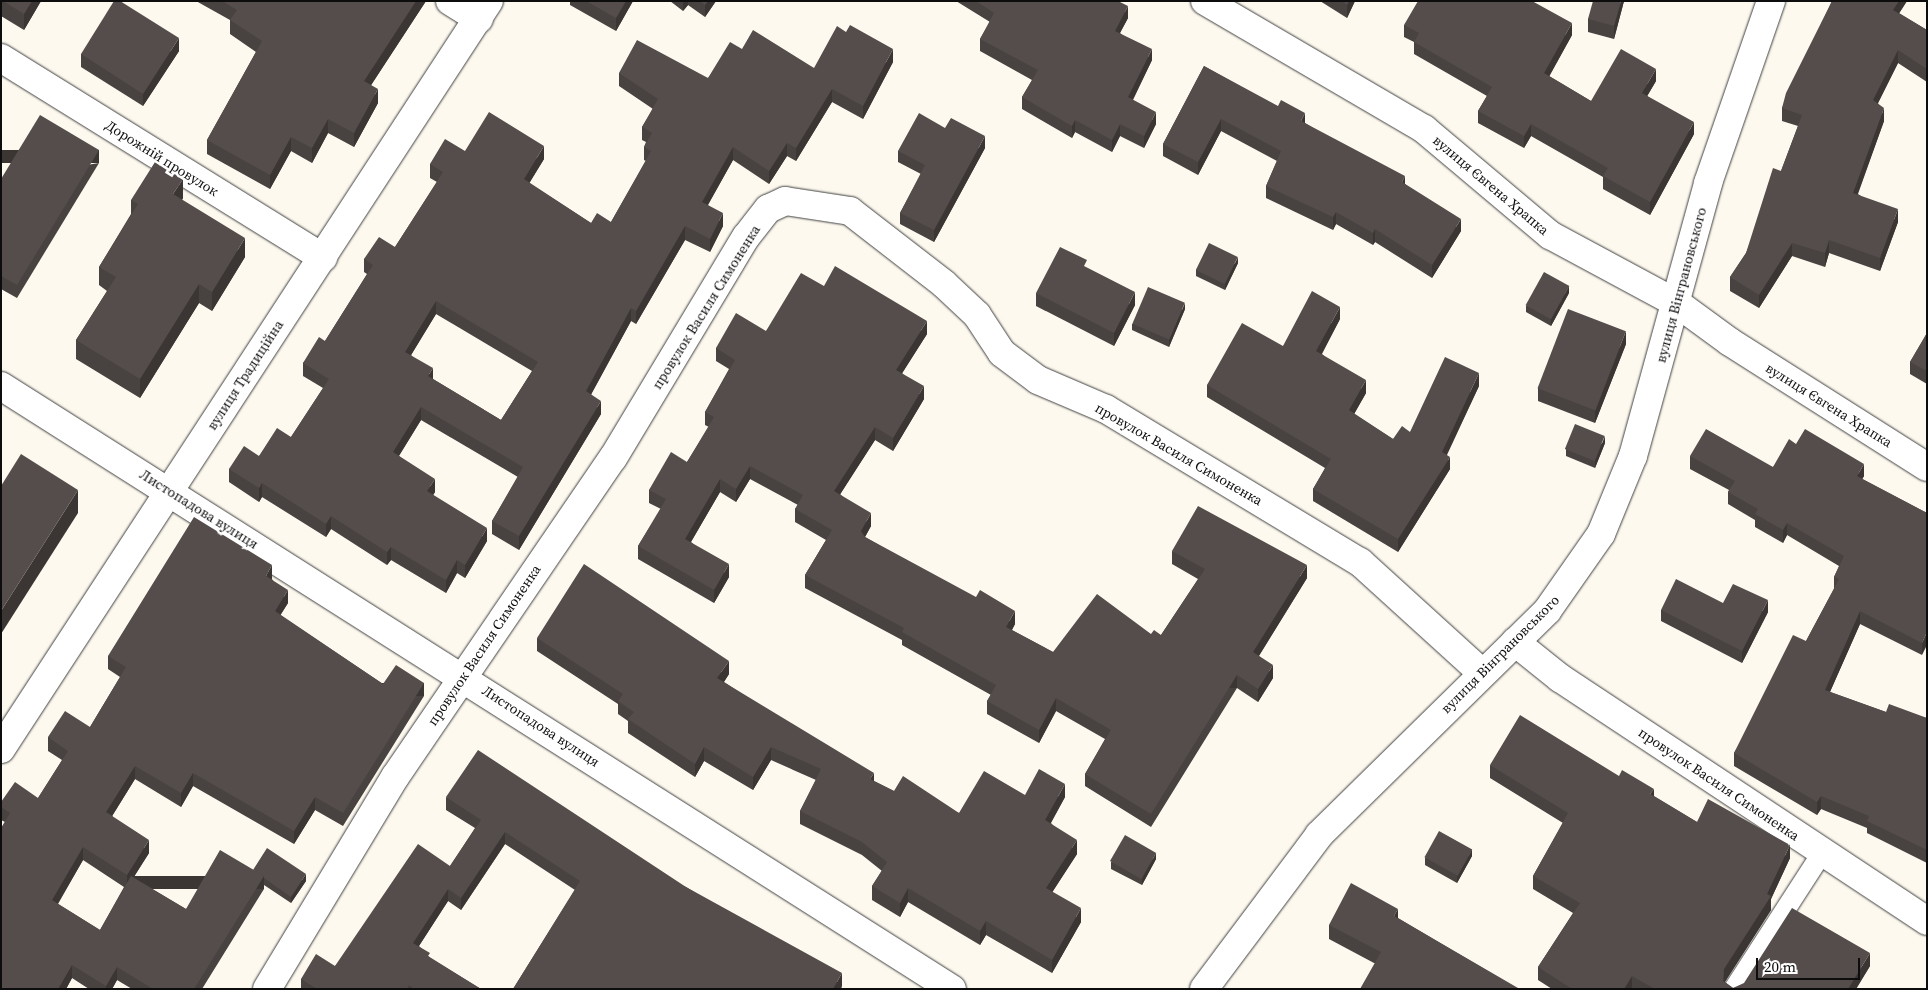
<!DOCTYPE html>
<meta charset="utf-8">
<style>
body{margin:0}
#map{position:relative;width:1928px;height:990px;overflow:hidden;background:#fdf9ef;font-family:"Source Serif 4",serif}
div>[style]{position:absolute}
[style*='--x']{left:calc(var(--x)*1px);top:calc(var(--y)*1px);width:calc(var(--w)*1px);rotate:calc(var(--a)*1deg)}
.roads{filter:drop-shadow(0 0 1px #404040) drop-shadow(0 0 1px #404040)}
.lane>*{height:20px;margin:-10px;padding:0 10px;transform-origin:10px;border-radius:10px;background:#fff}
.street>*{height:28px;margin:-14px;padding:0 14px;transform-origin:14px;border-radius:14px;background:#fff}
.wall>*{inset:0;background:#484240}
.shaded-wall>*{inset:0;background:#3b3634;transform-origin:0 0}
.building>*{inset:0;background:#544d4b;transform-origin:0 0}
span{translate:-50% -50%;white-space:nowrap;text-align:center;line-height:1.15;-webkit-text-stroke:5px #fff;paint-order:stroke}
.street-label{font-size:14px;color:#0d0d0d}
.frame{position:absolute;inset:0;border:2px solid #0d0d0d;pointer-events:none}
.scale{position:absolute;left:1756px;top:958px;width:104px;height:22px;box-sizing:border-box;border:2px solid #0d0d0d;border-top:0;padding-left:6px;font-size:15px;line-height:18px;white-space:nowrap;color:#0d0d0d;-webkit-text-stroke:4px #fff;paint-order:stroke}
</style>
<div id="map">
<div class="roads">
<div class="lane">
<div style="--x:1734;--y:989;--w:162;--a:-57.1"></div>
</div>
<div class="street">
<div style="--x:450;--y:1;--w:34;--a:32"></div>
<div style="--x:1205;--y:1;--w:254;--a:30.3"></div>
<div style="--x:1424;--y:129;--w:165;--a:40.1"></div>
<div style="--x:1550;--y:235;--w:145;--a:28.3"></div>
<div style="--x:1678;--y:304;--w:64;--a:36.2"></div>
<div style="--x:1730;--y:342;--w:233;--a:32.4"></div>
<div style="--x:1;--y:58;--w:379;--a:31.8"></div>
<div style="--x:1;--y:386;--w:1126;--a:32.38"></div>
<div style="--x:1515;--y:642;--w:58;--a:38.7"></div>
<div style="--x:1560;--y:678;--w:440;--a:33.5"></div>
<div style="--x:1;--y:749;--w:893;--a:-56.88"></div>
<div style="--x:267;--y:989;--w:248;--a:-58.9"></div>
<div style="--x:395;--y:777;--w:386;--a:-55.7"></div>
<div style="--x:613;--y:458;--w:258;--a:-59"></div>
<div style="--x:746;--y:237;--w:36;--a:-52"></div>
<div style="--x:768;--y:209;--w:19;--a:-25"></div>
<div style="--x:785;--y:201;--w:66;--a:8.7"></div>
<div style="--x:850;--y:211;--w:119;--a:37.8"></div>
<div style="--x:944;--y:284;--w:45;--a:43.2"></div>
<div style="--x:977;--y:315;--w:45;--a:56.7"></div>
<div style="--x:1002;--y:353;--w:45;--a:36.9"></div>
<div style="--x:1038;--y:380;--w:74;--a:23.1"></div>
<div style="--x:1106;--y:409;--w:297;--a:31.1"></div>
<div style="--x:1360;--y:562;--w:165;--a:42.3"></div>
<div style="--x:1204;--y:989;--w:192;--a:-53.2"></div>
<div style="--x:1319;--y:835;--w:320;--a:-44.5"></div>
<div style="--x:1547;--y:611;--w:94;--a:-55"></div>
<div style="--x:1601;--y:534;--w:84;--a:-67.7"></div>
<div style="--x:1633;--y:456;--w:283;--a:-74.6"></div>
<div style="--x:1708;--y:183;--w:193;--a:-70.9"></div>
</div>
</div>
<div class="wall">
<div style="clip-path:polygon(1px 1px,41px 1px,24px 30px,1px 16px)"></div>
<div style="clip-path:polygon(196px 1px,426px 1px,371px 85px,378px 103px,354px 147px,328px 133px,312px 163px,291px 151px,270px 189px,207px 154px,207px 140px,256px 52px,230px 34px,230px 20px)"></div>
<div style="clip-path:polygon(570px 1px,633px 1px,616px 31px,570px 5px)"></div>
<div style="clip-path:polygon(670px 1px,716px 1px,705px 17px,688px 5px,683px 11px)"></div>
<div style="clip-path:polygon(956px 1px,1118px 1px,1128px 18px,1120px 33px,1152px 60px,1133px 100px,1156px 124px,1144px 148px,1120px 136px,1112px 152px,1075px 132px,1072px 138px,1022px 109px,1022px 97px,1032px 80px,980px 51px,980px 39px,990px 22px)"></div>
<div style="clip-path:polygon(1320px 1px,1355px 1px,1347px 18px)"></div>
<div style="clip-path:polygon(1624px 1px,1614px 39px,1588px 32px,1588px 19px)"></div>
<div style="clip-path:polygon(1832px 1px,1907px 1px,1899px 13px,1927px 30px,1927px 82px,1898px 63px,1878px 103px,1884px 121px,1858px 194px,1898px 222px,1880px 271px,1829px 253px,1825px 267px,1792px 256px,1759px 308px,1730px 291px,1730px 277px,1746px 253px,1781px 171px,1798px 126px,1782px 121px,1782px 108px)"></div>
<div style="clip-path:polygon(1404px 25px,1572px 35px,1549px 76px,1591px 101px,1656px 81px,1647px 96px,1694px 134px,1650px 215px,1603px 189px,1603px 177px,1531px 136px,1524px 148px,1478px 123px,1478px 111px,1487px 96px,1414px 54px,1414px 42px,1404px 37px)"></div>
<div style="clip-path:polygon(evenodd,742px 49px,814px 68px,893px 62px,863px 119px,832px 102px,796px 161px,787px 156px,769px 184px,733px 160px,708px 205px,723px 226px,710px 252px,685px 240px,636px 324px,631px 321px,591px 394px,601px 414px,519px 550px,492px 534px,492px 521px,518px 477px,421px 420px,399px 456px,435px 492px,433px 495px,487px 541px,465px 578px,457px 573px,446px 593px,391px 560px,387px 565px,331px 529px,326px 537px,262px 497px,259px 502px,229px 482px,229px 469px,259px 456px,291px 437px,323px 388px,303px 376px,303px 363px,325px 341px,367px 274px,364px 272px,364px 259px,395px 247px,437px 182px,430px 178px,430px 164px,465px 151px,544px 159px,529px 183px,591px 223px,611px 222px,646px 161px,644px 160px,644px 147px,646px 142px,642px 140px,642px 127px,653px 109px,619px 86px,619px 73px,708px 78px,742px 49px,436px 314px,532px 371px,501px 420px,433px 379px,411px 355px,436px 314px)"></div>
<div style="clip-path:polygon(179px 51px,143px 106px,81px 67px,81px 54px)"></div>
<div style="clip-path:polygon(1204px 66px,1305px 123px,1405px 184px,1461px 231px,1432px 278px,1375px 242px,1373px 245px,1336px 224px,1333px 230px,1266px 198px,1266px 186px,1277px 161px,1221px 131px,1198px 175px,1163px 156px,1163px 144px)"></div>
<div style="clip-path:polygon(985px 148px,934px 242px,900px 224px,900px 213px,921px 174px,898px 162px,898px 151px)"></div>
<div style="clip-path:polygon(99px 163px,17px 298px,1px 289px,1px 179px)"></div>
<div style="clip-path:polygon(183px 198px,182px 200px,245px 257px,212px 311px,199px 303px,140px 398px,76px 359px,76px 340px,107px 291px,99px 285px,99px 267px,131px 214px,131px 200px)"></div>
<div style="clip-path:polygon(1238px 263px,1225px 290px,1196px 276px,1196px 270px)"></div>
<div style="clip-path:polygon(824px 286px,927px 334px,902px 373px,924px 399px,893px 451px,875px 440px,840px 494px,871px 526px,865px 537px,1015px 624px,1012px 630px,1053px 652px,1151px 634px,1161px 635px,1198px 579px,1172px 564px,1172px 551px,1307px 578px,1259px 656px,1273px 678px,1258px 702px,1237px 688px,1151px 827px,1085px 786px,1085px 774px,1105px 739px,1056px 711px,1039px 743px,987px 714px,987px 701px,991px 695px,902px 645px,902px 640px,805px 588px,805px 575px,826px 540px,795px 522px,795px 509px,798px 505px,750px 479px,736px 502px,720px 492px,691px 542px,729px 577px,714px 603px,638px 559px,638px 546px,661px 509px,649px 503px,649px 490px,687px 462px,709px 427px,705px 425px,705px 412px,729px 369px,716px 361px,716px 348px,766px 331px)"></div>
<div style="clip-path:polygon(1036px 293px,1135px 305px,1114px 346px,1036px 306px)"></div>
<div style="clip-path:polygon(1569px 293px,1551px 326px,1526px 312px,1526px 306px)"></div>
<div style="clip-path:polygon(1185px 309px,1169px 347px,1132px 330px,1132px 324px)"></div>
<div style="clip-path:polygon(1340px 319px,1322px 354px,1366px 393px,1354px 414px,1393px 439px,1410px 432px,1479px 386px,1447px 455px,1450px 469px,1398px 552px,1313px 501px,1313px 489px,1325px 468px,1207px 397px,1207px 385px,1283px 346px)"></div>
<div style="clip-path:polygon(1927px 333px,1927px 384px,1910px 374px,1910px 362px)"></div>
<div style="clip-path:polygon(1626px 344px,1595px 423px,1538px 401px,1538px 388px)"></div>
<div style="clip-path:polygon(1605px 443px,1595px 468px,1566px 456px,1566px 449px)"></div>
<div style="clip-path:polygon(1796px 444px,1864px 476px,1862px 479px,1927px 513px,1922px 655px,1860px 624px,1830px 692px,1886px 712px,1927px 718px,1927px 863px,1867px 833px,1867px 828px,1821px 809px,1817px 815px,1734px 766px,1734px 753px,1806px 641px,1834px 589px,1834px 577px,1839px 566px,1787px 535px,1783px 543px,1755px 527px,1755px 520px,1728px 504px,1728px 492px,1729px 490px,1690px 469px,1690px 456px,1773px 467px)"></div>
<div style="clip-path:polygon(evenodd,272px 579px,288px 603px,280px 615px,383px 684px,424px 696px,343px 826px,315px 810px,294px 844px,193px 786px,181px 807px,135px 779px,112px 816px,149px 853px,133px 878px,186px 909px,253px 870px,306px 881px,291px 903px,264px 885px,264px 889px,202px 989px,132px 989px,117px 980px,112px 989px,89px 989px,72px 978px,66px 989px,1px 989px,5px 822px,1px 820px,1px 802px,38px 798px,62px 760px,48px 751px,48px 737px,90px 727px,120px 677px,108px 669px,108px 656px,272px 579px,83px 860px,124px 887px,100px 930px,58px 904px,83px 860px)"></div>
<div style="clip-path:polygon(1723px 603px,1768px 612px,1742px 663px,1661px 621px,1661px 610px)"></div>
<div style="clip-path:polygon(537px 638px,729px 674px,724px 682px,874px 781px,894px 791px,959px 813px,1025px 795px,1065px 797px,1051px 823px,1077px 854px,1052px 892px,1081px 922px,1052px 973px,986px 935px,980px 945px,908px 902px,900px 917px,872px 900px,872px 886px,882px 871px,862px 855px,800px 824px,800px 811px,816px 780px,771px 760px,753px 790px,704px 761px,695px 777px,628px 733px,628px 721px,618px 714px,618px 704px,537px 651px)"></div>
<div style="clip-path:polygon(1490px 765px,1654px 796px,1697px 822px,1790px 858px,1771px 899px,1771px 910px,1725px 982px,1733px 988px,1870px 966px,1856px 989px,1552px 989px,1538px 980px,1538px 967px,1573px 913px,1533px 889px,1533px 876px,1563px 823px,1490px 778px)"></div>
<div style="clip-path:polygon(446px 797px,686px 887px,842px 985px,841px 989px,513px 989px,575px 890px,505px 844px,461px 910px,448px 901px,419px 946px,430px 958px,481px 989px,301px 989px,301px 979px,335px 966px,450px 866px,475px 828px,446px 810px)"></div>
<div style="clip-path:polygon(1472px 856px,1457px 883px,1425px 865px,1425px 858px)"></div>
<div style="clip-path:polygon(1156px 859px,1142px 885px,1111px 869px,1111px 862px)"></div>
<div style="clip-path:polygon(1398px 918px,1518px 989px,1374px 963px,1329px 939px,1329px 925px)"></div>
</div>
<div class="shaded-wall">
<div style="clip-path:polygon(32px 1px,41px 1px,24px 30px,24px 14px)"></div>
<div style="clip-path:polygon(416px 1px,426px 1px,364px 96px,364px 81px)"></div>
<div style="clip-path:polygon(626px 1px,633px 1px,616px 31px,616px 18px)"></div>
<div style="clip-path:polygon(683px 1px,688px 1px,688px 5px,683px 11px)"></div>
<div style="clip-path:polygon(708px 1px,716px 1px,705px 17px,705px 5px)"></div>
<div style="clip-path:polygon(1349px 1px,1355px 1px,1347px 18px,1347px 5px)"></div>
<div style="clip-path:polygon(1621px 1px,1624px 1px,1614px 39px,1614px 26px)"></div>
<div style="clip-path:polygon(1899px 1px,1907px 1px,1893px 23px,1893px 10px)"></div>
<div style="clip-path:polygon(1128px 6px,1128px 18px,1115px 42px,1115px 31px)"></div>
<div style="clip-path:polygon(1572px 23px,1572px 35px,1544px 86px,1544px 73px)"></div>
<div style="clip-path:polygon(179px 38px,179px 51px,143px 106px,143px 94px)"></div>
<div style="clip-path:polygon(893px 49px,893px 62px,863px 119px,863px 106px)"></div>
<div style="clip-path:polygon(1152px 49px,1152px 60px,1128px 109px,1128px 97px)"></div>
<div style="clip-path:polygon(1898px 50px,1898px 63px,1873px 113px,1873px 100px)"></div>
<div style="clip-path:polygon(1656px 69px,1656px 81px,1642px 105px,1642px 93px)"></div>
<div style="clip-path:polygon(378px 89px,378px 103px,354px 147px,354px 133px)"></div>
<div style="clip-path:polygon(832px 89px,832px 102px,796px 161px,796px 148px)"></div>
<div style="clip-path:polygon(1884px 108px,1884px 121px,1853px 206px,1853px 193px)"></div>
<div style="clip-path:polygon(1156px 112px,1156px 124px,1144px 148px,1144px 136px)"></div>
<div style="clip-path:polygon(1305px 113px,1305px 125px,1301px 121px)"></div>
<div style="clip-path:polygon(328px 119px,328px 133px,312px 163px,312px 148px)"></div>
<div style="clip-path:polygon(1221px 119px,1221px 131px,1198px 175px,1198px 162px)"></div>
<div style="clip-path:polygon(1075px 120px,1075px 132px,1072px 138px,1072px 126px)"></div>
<div style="clip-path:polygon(1694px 122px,1694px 134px,1650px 215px,1650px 202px)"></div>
<div style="clip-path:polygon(1120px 124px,1120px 136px,1112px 152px,1112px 140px)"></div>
<div style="clip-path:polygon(1531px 124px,1531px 136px,1524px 148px,1524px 136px)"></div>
<div style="clip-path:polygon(985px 136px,985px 148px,934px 242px,934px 230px)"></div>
<div style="clip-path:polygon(291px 137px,291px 151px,270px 189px,270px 175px)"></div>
<div style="clip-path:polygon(787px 143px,787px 156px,769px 184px,769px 171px)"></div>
<div style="clip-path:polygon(544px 146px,544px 159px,524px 192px,524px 179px)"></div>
<div style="clip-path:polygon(733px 147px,733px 160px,702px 215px,702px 202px)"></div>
<div style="left:99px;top:150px;width:13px;height:158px;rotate:90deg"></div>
<div style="clip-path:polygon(1405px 176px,1405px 188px,1402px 182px)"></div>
<div style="clip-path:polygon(183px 179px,183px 198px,173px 213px,173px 194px)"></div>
<div style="clip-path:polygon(1898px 209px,1898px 222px,1880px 271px,1880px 258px)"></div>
<div style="clip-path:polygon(1336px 212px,1336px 224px,1333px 230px,1333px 217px)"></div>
<div style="clip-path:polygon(723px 213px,723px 226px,710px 252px,710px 239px)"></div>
<div style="clip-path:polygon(1461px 219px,1461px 231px,1432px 278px,1432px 265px)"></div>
<div style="clip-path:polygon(685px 226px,685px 240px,636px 324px,636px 311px)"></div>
<div style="clip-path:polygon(1375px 229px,1375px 242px,1373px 245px,1373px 233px)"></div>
<div style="clip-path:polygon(245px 238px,245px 257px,212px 311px,212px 292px)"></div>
<div style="clip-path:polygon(1829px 240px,1829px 253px,1825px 267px,1825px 253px)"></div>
<div style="clip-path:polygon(1792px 243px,1792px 256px,1759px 308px,1759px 295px)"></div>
<div style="clip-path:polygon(1238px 257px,1238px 263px,1225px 290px,1225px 284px)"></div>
<div style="clip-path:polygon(199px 284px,199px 303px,140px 398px,140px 379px)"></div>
<div style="clip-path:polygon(1569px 286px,1569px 293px,1551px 326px,1551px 319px)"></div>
<div style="clip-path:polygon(1135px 292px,1135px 305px,1114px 346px,1114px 333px)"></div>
<div style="clip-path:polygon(436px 301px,436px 314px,405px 365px,405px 352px)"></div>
<div style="clip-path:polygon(1185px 303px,1185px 309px,1169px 347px,1169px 340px)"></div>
<div style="clip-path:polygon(1340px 307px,1340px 319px,1316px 364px,1316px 351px)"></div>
<div style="clip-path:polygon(631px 308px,631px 321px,586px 404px,586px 391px)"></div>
<div style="clip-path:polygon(927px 321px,927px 334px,896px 383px,896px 370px)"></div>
<div style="clip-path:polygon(1626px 331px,1626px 344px,1595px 423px,1595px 410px)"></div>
<div style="clip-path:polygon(433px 368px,433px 381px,428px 376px)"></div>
<div style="clip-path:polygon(1479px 373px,1479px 386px,1442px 464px,1442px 452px)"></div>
<div style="clip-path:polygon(1366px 380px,1366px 393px,1349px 423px,1349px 410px)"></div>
<div style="clip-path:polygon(924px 386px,924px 399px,893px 451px,893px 438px)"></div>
<div style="clip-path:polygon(601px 401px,601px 414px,519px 550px,519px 536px)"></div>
<div style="clip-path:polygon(421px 407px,421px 420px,393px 465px,393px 452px)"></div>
<div style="clip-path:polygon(875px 427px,875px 440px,834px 504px,834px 491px)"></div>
<div style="clip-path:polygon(1605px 436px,1605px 443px,1595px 468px,1595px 461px)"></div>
<div style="clip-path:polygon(1450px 457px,1450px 469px,1398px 552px,1398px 539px)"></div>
<div style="clip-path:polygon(1864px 464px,1864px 476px,1857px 489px,1857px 476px)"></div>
<div style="clip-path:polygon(750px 466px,750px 479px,736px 502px,736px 489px)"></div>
<div style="clip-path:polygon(435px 479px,435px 492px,427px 505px,427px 491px)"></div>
<div style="clip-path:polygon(720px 479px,720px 492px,685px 552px,685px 539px)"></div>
<div style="clip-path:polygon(262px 483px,262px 497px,259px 502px,259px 488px)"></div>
<div style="clip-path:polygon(78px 490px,78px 513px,1px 634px,1px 611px)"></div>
<div style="clip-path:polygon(871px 513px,871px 526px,861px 544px,861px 531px)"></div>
<div style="clip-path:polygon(331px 516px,331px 529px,326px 537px,326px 524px)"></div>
<div style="clip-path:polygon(1787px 523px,1787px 535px,1783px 543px,1783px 530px)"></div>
<div style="clip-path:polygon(487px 528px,487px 541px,465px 578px,465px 565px)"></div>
<div style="clip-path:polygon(391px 547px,391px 560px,387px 565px,387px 552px)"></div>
<div style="clip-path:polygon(457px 560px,457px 573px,446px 593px,446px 580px)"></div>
<div style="clip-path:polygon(729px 564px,729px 577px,714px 603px,714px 590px)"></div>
<div style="clip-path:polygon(272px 565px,272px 579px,266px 589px,266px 576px)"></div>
<div style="clip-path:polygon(1307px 565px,1307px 578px,1253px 665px,1253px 652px)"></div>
<div style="clip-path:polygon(288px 590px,288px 603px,275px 624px,275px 611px)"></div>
<div style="clip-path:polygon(1768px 600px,1768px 612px,1742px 663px,1742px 651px)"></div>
<div style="clip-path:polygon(1015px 611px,1015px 624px,1006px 640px,1006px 627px)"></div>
<div style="clip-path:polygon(1860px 611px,1860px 624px,1825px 703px,1825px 690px)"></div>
<div style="clip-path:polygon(1927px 632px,1927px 645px,1922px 655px,1922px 643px)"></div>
<div style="clip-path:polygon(729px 661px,729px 674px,717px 692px,717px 678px)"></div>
<div style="clip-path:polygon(1273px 665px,1273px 678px,1258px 702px,1258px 689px)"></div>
<div style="left:1237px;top:675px;width:13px;height:163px;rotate:90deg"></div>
<div style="left:424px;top:683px;width:13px;height:153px;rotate:90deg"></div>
<div style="clip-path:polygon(1056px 698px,1056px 711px,1039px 743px,1039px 730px)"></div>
<div style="clip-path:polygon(704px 747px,704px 761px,695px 777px,695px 764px)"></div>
<div style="clip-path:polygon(771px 747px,771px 760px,753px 790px,753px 777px)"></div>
<div style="clip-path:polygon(135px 766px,135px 779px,106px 826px,106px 812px)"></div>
<div style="clip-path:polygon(193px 773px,193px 786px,181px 807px,181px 793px)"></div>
<div style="clip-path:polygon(874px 773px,874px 787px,870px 779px)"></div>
<div style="clip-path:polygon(1065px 784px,1065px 797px,1045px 833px,1045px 820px)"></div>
<div style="clip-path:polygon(1654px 789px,1654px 802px,1650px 794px)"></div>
<div style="clip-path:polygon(1821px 796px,1821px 809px,1817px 815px,1817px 802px)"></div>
<div style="clip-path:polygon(315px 797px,315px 810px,294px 844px,294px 831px)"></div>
<div style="clip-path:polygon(505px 832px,505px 844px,461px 910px,461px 898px)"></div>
<div style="clip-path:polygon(149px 840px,149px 853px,127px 888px,127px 875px)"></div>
<div style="clip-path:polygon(1077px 840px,1077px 854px,1046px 902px,1046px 888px)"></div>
<div style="clip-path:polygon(1790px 845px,1790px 858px,1771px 899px,1771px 910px,1724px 983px,1723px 989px,1724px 969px,1767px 894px)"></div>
<div style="clip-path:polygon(83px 847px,83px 860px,52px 913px,52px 900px)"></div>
<div style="clip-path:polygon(1472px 849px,1472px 856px,1457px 883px,1457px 877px)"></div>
<div style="clip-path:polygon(1156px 853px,1156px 859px,1142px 885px,1142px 879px)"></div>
<div style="clip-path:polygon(306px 874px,306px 881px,291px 903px,291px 897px)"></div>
<div style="left:264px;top:876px;width:13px;height:133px;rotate:90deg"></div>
<div style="clip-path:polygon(908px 888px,908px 902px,900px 917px,900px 903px)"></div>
<div style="clip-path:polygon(448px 889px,448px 901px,413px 955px,413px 943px)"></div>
<div style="clip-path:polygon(1081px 908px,1081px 922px,1052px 973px,1052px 960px)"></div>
<div style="clip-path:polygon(1398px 909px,1398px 923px,1394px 916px)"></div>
<div style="clip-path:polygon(986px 921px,986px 935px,980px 945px,980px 931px)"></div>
<div style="clip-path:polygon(1870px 953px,1870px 966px,1856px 989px,1848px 989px)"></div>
<div style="clip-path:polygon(72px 965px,72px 978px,66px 989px,58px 989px)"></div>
<div style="clip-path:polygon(117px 967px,117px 980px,112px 989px,106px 989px,106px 986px)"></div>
<div style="clip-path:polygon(842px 973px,842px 985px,841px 989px,833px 989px)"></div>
<div style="clip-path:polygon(1632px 976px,1632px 989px,1624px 989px)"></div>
</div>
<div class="building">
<div style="clip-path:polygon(3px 1px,32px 1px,24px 14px)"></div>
<div style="clip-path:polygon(114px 1px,120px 1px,179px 38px,143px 94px,81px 54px)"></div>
<div style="clip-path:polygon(222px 1px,416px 1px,364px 81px,378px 89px,354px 133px,328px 119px,312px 148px,291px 137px,270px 175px,207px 140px,262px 41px,230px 20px,237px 10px)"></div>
<div style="clip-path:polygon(586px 1px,626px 1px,616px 18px)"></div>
<div style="clip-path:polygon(700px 1px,708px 1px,705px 5px)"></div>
<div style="clip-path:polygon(976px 1px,1118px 1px,1128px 6px,1115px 31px,1152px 49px,1128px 97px,1156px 112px,1144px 136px,1120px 124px,1112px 140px,1075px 120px,1072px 126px,1022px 97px,1038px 70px,980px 39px,994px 13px)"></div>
<div style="clip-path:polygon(1342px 1px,1349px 1px,1347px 5px)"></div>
<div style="clip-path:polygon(1418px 1px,1532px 1px,1572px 23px,1544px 73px,1591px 101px,1621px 49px,1656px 69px,1642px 93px,1694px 122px,1650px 202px,1603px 176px,1608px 168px,1531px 124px,1524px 136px,1478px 111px,1492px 87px,1414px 42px,1419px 33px,1404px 25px)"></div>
<div style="clip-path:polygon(1593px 1px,1621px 1px,1614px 26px,1588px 19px)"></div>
<div style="clip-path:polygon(1832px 1px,1899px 1px,1893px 10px,1927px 30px,1927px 69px,1898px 50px,1873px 100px,1884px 108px,1853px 193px,1898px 209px,1880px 258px,1829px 240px,1825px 253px,1792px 243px,1759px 295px,1730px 277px,1746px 253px,1773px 168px,1781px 171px,1802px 115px,1782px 108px,1786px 93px)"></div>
<div style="clip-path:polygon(evenodd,850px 25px,893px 49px,863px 106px,832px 89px,796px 148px,787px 143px,769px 171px,733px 147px,702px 202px,723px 213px,710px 239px,685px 226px,636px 311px,631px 308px,586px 391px,601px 401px,519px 536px,492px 521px,523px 467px,421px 407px,393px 452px,435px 479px,427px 491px,487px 528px,465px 565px,457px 560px,446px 580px,391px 547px,387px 552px,331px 516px,326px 524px,262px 483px,259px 488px,229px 469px,244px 446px,259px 456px,277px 428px,291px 437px,329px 379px,303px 363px,319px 337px,325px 341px,373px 265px,364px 259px,379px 237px,395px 247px,443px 172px,430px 164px,445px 139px,465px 151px,489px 112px,544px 146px,524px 179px,591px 223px,597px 213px,611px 222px,651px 151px,644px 147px,652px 133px,642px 127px,658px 99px,619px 73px,637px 40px,708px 78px,730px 42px,742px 49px,753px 30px,814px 68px,837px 26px,846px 32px,850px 25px,436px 301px,538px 362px,501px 420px,428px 376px,433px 368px,405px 352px,436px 301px)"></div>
<div style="clip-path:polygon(1204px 66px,1278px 106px,1281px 100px,1305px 113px,1301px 121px,1405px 176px,1402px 182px,1461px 219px,1432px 265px,1375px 229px,1373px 233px,1336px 212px,1333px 217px,1266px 186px,1281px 151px,1221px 119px,1198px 162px,1163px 144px)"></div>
<div style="clip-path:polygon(919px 113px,945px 128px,951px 118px,985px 136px,934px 230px,900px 213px,925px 165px,898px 151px)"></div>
<div style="clip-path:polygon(40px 115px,99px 150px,17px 285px,1px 276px,1px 179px)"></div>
<div style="clip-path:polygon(155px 162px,183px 179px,173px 194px,245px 238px,212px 292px,199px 284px,140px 379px,76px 340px,116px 277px,99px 267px,138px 204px,131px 200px)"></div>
<div style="left:1209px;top:243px;width:32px;height:30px;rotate:26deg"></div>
<div style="clip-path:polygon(1060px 247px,1087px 260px,1084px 266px,1135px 292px,1114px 333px,1036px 293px)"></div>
<div style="clip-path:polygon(835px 266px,927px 321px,896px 370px,924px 386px,893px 438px,875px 427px,834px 491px,871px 513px,861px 531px,865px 537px,976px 597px,980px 590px,1015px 611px,1006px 627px,1053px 652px,1097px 594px,1151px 634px,1154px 630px,1161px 635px,1205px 569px,1172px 551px,1198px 506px,1307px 565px,1253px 652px,1273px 665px,1258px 689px,1237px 675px,1151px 814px,1085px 774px,1111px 730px,1056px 698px,1039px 730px,987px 701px,996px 685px,902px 632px,904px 628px,805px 575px,832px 530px,795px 509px,803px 495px,750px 466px,736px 489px,720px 479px,685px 539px,729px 564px,714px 590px,638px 546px,666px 499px,649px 490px,671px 452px,687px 462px,714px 417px,705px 412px,735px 360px,716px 348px,736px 313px,766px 331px,801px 273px,824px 286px)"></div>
<div style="left:1544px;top:272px;width:29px;height:38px;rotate:29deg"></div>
<div style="left:1148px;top:287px;width:40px;height:40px;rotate:23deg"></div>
<div style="clip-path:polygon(1312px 291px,1340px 307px,1316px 351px,1366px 380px,1349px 410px,1393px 439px,1402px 426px,1410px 432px,1445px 357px,1479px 373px,1442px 452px,1450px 457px,1398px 539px,1313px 489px,1331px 459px,1207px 385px,1242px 323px,1283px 346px)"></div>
<div style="left:1568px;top:309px;width:62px;height:85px;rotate:21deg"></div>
<div style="clip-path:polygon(1927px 333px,1927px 371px,1910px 362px)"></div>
<div style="left:1575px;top:424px;width:32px;height:27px;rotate:22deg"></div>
<div style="clip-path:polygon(1706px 429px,1773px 467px,1789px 439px,1796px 444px,1805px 429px,1864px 464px,1857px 476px,1927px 513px,1927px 632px,1922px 643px,1860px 611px,1825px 690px,1886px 712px,1889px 704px,1927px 718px,1927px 850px,1867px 821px,1869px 816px,1821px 796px,1817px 802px,1734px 753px,1793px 635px,1806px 641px,1839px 579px,1834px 577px,1844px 556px,1787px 523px,1783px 530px,1755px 514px,1758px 509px,1728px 492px,1735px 481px,1690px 456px)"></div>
<div style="clip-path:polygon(21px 454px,78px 490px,1px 611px,1px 486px)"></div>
<div style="clip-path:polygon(194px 517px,272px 565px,266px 576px,288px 590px,275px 611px,383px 684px,396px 665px,424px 683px,343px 813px,315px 797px,294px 831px,193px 773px,181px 793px,135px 766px,106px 812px,149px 840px,127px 875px,83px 847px,52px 900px,100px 930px,131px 876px,186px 909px,220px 850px,264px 876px,194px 989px,153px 989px,117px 967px,106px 986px,72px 965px,58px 989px,1px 989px,1px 828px,10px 813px,1px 807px,1px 802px,15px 782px,38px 798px,68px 751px,48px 737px,65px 711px,90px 727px,126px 667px,108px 656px)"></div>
<div style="clip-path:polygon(584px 564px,729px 661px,717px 678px,874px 773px,870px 779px,894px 791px,903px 776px,959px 813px,984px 771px,1025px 795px,1039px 769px,1065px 784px,1045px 820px,1077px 840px,1046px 888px,1081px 908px,1052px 960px,986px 921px,980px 931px,908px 888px,900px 903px,872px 886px,887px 862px,862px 842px,800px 811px,821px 769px,771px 747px,753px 777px,704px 747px,695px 764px,628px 719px,634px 712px,618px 701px,623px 694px,537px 638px)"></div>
<div style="clip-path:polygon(1676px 579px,1723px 603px,1733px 584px,1768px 600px,1742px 651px,1661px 610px)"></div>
<div style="clip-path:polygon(1520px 715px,1619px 776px,1622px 770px,1654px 789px,1650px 794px,1697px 822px,1708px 799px,1790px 845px,1767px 894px,1771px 896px,1724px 969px,1723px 981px,1733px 988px,1744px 983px,1792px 908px,1870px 953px,1848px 989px,1655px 989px,1632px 976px,1624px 989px,1572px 989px,1538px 967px,1580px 903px,1533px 876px,1568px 813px,1490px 765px)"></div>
<div style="clip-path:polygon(478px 750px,686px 887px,842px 973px,833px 989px,513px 989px,580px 881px,505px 832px,461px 898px,448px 889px,413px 943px,430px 953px,428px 956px,481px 989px,414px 989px,409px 985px,407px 989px,317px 989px,301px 979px,316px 954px,335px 966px,418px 844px,450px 866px,481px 820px,446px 797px)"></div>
<div style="left:1439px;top:831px;width:38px;height:30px;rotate:29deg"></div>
<div style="left:1125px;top:835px;width:36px;height:30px;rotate:30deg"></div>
<div style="clip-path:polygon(267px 848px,306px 874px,291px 897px,264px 878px,264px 876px,253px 870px)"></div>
<div style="clip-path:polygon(1351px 883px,1398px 909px,1394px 916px,1518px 988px,1517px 989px,1360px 989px,1381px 952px,1329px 925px)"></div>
</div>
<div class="street-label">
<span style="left:162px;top:158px;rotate:32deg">Дорожній провулок</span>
<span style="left:1491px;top:185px;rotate:40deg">вулиця Євгена Храпка</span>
<span style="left:1681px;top:285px;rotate:-75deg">вулиця Вінграновського</span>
<span style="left:706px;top:307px;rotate:-58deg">провулок Василя Симоненка</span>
<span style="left:245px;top:375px;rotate:-57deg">вулиця Традиційна</span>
<span style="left:1829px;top:405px;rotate:32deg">вулиця Євгена Храпка</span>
<span style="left:1179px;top:454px;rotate:30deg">провулок Василя Симоненка</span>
<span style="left:199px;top:509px;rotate:32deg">Листопадова вулиця</span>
<span style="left:484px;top:645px;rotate:-56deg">провулок Василя Симоненка</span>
<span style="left:1500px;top:654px;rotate:-45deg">вулиця Вінграновського</span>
<span style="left:541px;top:726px;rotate:33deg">Листопадова вулиця</span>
<span style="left:1719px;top:784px;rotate:34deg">провулок Василя Симоненка</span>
</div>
<div class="frame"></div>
<div class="scale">20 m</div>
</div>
